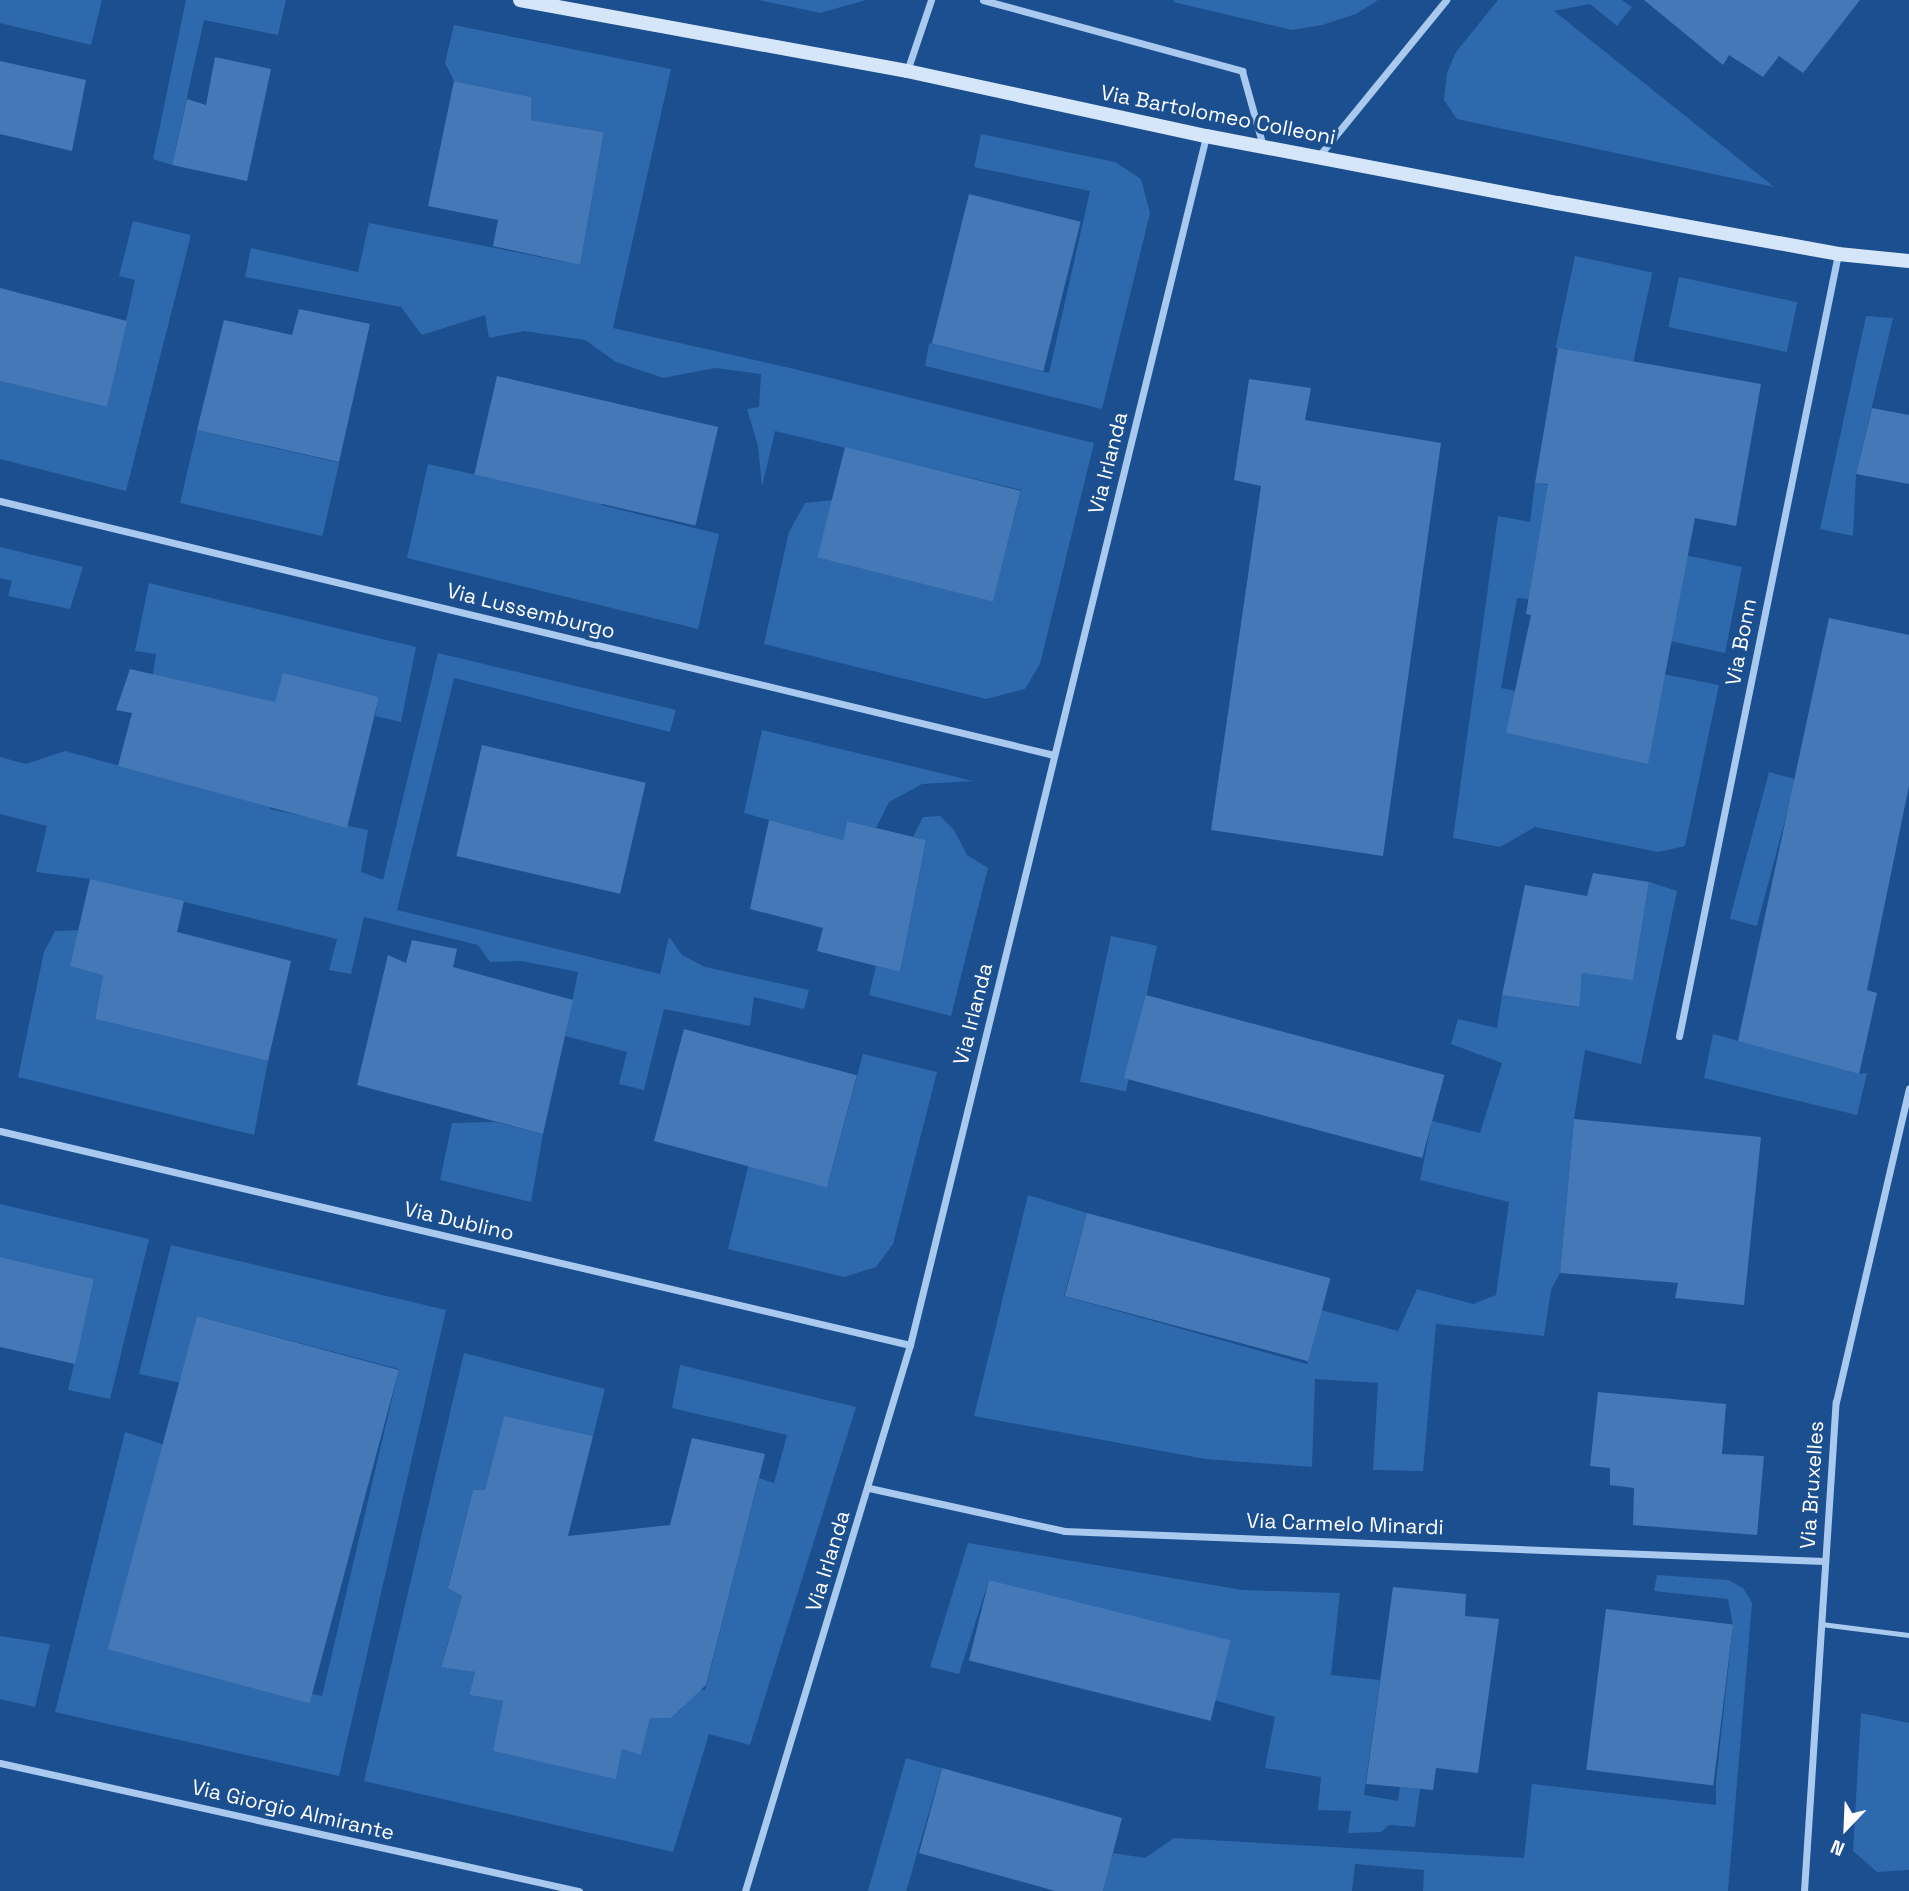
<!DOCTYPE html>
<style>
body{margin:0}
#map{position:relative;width:1909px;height:1891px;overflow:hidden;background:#1b4f8f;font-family:"Space Grotesk",sans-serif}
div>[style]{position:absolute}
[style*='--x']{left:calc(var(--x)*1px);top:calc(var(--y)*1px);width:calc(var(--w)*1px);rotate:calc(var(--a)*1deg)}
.green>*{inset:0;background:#2e69ad;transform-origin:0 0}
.building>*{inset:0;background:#4478b7;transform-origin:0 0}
.service>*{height:5px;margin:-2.5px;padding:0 2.5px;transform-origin:2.5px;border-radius:2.5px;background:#a9c9ee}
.minor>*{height:7px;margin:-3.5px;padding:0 3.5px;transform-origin:3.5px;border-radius:3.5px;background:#a9c9ee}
.secondary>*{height:14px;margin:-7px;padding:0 7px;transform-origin:7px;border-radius:7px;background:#d6e6fa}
span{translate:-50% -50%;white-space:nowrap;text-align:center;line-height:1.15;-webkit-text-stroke:7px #1b4f8f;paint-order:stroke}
.street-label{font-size:21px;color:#fff}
.north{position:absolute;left:1811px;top:1793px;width:70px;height:70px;-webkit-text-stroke:5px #1b4f8f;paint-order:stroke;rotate:203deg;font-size:19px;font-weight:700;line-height:28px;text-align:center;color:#fff}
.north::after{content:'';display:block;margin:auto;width:24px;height:32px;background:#fff;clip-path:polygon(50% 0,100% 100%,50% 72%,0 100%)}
</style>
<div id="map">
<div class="green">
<div style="clip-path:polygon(0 0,102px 0,91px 45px,0 23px)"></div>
<div style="clip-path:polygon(186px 0,286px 0,278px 35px,204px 20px,172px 165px,153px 159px)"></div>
<div style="clip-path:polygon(759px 0,866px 0,820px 13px)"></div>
<div style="clip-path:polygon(1175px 0,1378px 0,1356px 14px,1322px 25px,1292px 30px,1173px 2px)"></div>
<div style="clip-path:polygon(1498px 0,1622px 0,1632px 7px,1617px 26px,1590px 4px,1554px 11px,1774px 187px,1457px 119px,1444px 100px,1447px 73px,1456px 52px)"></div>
<div style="clip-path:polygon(454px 25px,671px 69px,613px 328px,790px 368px,1094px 443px,1040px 664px,1025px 689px,986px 699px,764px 644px,789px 532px,805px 503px,833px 500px,820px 558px,993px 601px,1021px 490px,775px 431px,762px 487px,758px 446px,747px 409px,759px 407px,761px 374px,715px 368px,663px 378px,616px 362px,585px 340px,524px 331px,489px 338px,485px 315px,422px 335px,401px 307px,245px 277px,251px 248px,358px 272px,369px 223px,580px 265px,604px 132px,531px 120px,531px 97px,454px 81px,445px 63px)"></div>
<div style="clip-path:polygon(981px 134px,1115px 162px,1141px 179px,1150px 213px,1102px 409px,925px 366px,929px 343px,1049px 373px,1090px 191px,974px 167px)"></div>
<div style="clip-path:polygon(133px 221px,191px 235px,126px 491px,0 459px,0 381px,107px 407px,135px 280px,119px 276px)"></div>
<div style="left:1575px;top:256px;width:79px;height:94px;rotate:12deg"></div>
<div style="left:1679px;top:277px;width:121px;height:51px;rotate:12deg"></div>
<div style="clip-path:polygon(1866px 316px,1893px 318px,1856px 474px,1853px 536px,1820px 529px)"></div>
<div style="left:197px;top:430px;width:146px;height:75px;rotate:13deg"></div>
<div style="clip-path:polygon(428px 464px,569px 496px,607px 475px,601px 505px,719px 534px,698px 629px,407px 558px)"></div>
<div style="clip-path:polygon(1535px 483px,1616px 494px,1633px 544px,1742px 567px,1725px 653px,1670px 641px,1537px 550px,1529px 599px,1517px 598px,1501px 688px,1515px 691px,1507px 733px,1647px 763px,1663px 674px,1719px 685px,1685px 846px,1658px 852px,1535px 827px,1500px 847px,1453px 838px,1498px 516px,1530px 522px)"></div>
<div style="clip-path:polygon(0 547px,83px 567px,70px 609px,8px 596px,12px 581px,0 578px)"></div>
<div style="clip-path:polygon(149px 583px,416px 647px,401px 722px,375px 716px,379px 697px,283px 674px,256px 776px,278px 780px,270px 809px,368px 830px,361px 872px,383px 880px,438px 653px,676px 710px,670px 732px,454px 678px,397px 910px,660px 974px,669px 937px,682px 955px,705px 967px,809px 990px,804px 1009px,754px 997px,750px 1026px,664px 1009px,644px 1090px,619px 1084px,627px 1052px,565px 1036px,578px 972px,521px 961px,490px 962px,478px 945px,364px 917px,351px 974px,329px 970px,337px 939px,90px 879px,36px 872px,47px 826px,0 814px,0 757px,26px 764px,65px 751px,235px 797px,153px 674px,156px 654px,135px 651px)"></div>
<div style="clip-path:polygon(762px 730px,973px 781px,922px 784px,889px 802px,876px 828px,847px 821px,843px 840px,744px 813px)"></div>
<div style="left:1769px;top:772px;width:28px;height:152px;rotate:15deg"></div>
<div style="clip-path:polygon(940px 816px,954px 830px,967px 855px,988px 868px,951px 1016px,869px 995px,876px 966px,900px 972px,926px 840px,913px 837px,923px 817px)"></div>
<div style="clip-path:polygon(1649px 882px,1677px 891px,1641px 1064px,1585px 1050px,1574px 1119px,1560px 1273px,1551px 1290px,1544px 1336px,1436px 1324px,1423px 1471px,1373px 1470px,1378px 1383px,1315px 1379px,1312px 1467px,1205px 1459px,974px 1416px,1028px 1195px,1087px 1213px,1064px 1296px,1307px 1364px,1321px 1310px,1398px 1331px,1417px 1289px,1473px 1304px,1496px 1295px,1509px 1202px,1420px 1180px,1432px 1121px,1480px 1133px,1502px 1063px,1451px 1044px,1458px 1019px,1497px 1028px,1502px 995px,1578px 1007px,1582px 973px,1633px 979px)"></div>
<div style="clip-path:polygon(79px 930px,103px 975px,95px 1019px,268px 1061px,254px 1135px,18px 1077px,44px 952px,55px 931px)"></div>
<div style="left:1111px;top:936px;width:47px;height:149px;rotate:12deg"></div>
<div style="clip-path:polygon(1713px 1034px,1859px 1074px,1867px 1073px,1857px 1115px,1704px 1078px)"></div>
<div style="clip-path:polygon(863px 1054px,937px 1072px,893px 1244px,876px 1267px,844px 1277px,728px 1249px,749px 1163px,828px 1184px)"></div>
<div style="clip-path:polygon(495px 1122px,543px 1134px,531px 1202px,440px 1180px,452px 1123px)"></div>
<div style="clip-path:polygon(0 1204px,149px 1239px,110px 1399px,68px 1390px,94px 1279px,0 1257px)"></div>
<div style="clip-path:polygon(171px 1245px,446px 1310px,339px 1776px,55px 1712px,125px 1432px,165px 1445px,114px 1651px,322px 1696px,399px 1369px,197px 1316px,181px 1383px,139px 1374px)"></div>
<div style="clip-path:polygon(464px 1353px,605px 1389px,593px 1436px,504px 1417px,485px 1490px,473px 1490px,448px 1587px,462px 1596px,441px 1666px,475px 1672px,469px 1695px,503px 1701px,494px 1751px,616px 1778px,622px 1749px,641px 1755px,650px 1718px,671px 1718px,682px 1708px,689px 1688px,705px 1690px,759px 1478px,774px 1483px,787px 1435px,672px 1408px,680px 1365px,856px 1407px,750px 1745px,709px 1734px,673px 1852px,364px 1781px)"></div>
<div style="clip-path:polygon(968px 1543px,1242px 1590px,1340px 1593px,1331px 1675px,1380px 1680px,1364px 1795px,1398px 1801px,1400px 1787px,1420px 1789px,1415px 1827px,1389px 1825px,1381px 1832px,1348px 1833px,1351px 1811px,1318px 1810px,1321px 1777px,1265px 1768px,1275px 1717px,1214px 1700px,1230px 1642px,989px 1580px,959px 1674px,930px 1667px)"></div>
<div style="clip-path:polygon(1657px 1575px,1728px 1580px,1743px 1588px,1752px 1603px,1728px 1891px,1423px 1891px,1424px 1870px,1355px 1864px,1352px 1891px,1103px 1891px,1113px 1853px,1145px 1858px,1174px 1838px,1524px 1858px,1532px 1784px,1716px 1805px,1716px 1782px,1733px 1625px,1728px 1599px,1654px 1591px)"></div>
<div style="clip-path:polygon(0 1636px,50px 1644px,35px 1707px,0 1699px)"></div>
<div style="clip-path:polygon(1861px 1713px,1909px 1723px,1909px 1870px,1877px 1872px,1853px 1851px)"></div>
<div style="left:906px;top:1758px;width:37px;height:138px;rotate:16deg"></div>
</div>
<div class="building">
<div style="clip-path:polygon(1644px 0,1860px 0,1803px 73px,1779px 56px,1763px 77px,1729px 55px,1723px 65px)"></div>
<div style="clip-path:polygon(215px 57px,271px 69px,247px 181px,172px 165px,187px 99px,206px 105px)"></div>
<div style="clip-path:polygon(0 61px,86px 80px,72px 151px,0 134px)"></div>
<div style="clip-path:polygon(454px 81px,531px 97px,531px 120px,604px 132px,580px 265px,493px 246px,498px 220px,428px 206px)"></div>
<div style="left:969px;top:194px;width:115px;height:154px;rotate:14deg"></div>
<div style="clip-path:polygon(0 288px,127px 321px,107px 407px,0 381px)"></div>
<div style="clip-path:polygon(299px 309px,370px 324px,339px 462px,197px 430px,224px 320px,292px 335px)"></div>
<div style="clip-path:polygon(1558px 348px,1761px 384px,1736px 526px,1695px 518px,1648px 764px,1506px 733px,1531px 615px,1526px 614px,1548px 484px,1535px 483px)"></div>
<div style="left:497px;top:376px;width:227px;height:101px;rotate:13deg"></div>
<div style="clip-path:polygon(1249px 379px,1311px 388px,1305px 420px,1441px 443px,1383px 856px,1211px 830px,1261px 486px,1234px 480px)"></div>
<div style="clip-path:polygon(1872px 408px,1909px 415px,1909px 484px,1856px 474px)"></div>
<div style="left:845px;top:447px;width:181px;height:114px;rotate:14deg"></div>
<div style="clip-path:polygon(1829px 618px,1909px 635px,1909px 786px,1867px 990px,1877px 993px,1859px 1074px,1738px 1041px)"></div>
<div style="clip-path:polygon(130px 669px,275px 702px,283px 673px,379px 697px,347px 828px,118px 766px,132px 713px,116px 710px)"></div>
<div style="left:482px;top:745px;width:168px;height:114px;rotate:13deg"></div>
<div style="clip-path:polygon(769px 820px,843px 840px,847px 821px,926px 840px,900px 972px,817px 951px,823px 928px,750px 909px)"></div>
<div style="clip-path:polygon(1593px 873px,1649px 882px,1633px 980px,1582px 973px,1579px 1007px,1502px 995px,1525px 885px,1587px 896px)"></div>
<div style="clip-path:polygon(90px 879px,184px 901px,177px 932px,291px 961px,268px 1061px,95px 1019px,103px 975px,70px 966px)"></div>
<div style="clip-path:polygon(412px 940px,457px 949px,453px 967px,573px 1000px,543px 1134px,357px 1085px,388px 955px,406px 963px)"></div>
<div style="left:1146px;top:995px;width:309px;height:86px;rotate:15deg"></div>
<div style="left:684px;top:1029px;width:179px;height:116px;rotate:15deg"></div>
<div style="clip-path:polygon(1574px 1119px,1761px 1137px,1744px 1305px,1675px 1298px,1678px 1283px,1560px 1273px)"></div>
<div style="left:1087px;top:1213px;width:252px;height:86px;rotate:15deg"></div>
<div style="clip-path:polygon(0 1257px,94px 1279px,75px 1364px,0 1347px)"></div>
<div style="left:197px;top:1316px;width:209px;height:345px;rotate:15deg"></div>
<div style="clip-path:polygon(1598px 1392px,1726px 1404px,1722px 1454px,1764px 1456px,1757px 1535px,1633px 1525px,1634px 1488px,1610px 1485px,1610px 1468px,1590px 1466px)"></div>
<div style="clip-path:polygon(504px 1416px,593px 1436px,568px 1536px,670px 1525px,692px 1438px,765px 1454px,706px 1685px,671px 1718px,650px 1718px,641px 1755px,622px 1749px,616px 1779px,493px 1751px,503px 1701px,469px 1695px,475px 1672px,441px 1667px,462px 1596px,448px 1588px,473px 1490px,485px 1490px)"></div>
<div style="left:989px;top:1580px;width:249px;height:83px;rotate:14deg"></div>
<div style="clip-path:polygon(1393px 1587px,1466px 1594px,1465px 1616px,1499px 1619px,1478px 1773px,1436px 1768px,1433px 1790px,1366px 1784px)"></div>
<div style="left:1606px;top:1609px;width:128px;height:162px;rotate:7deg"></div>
<div style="clip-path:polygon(942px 1768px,1122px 1818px,1103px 1891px,1055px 1891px,919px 1853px)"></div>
</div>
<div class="service">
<div style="--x:1821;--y:1624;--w:89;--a:7.1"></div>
</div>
<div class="minor">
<div style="--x:983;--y:0;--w:269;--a:15.3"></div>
<div style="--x:1242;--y:71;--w:78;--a:74.4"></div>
<div style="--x:907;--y:71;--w:75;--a:-71.3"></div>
<div style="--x:1318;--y:157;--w:203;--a:-50.8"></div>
<div style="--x:0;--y:501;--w:1084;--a:13.55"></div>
<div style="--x:1679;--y:1036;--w:798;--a:-78.51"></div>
<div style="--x:0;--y:1131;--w:935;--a:13.23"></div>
<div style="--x:869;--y:1488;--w:200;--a:12.4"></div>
<div style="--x:1064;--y:1531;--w:761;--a:2.26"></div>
<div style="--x:0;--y:1763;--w:593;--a:12.47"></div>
<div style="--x:745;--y:1891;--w:570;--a:-73.19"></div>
<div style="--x:910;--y:1345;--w:1245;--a:-76.24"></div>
<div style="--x:1804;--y:1891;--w:490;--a:-86.3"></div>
<div style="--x:1836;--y:1402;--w:322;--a:-76.9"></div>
</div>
<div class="secondary">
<div style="--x:520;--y:0;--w:393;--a:10.4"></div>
<div style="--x:907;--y:71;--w:306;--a:12.3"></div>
<div style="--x:1206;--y:136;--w:358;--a:10.8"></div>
<div style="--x:1558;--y:203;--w:285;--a:10.3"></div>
<div style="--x:1838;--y:254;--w:71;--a:5.6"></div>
</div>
<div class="street-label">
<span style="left:1218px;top:115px;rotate:11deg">Via Bartolomeo Colleoni</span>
<span style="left:1108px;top:463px;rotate:-76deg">Via Irlanda</span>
<span style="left:531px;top:611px;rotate:14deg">Via Lussemburgo</span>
<span style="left:1741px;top:642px;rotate:-79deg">Via Bonn</span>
<span style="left:973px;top:1014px;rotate:-76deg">Via Irlanda</span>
<span style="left:459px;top:1221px;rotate:13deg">Via Dublino</span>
<span style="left:1812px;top:1485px;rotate:-86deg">Via Bruxelles</span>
<span style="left:1345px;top:1524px;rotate:2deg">Via Carmelo Minardi</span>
<span style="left:828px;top:1561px;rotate:-73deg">Via Irlanda</span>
<span style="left:293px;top:1810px;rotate:13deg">Via Giorgio Almirante</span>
</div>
<div class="north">N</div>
</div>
